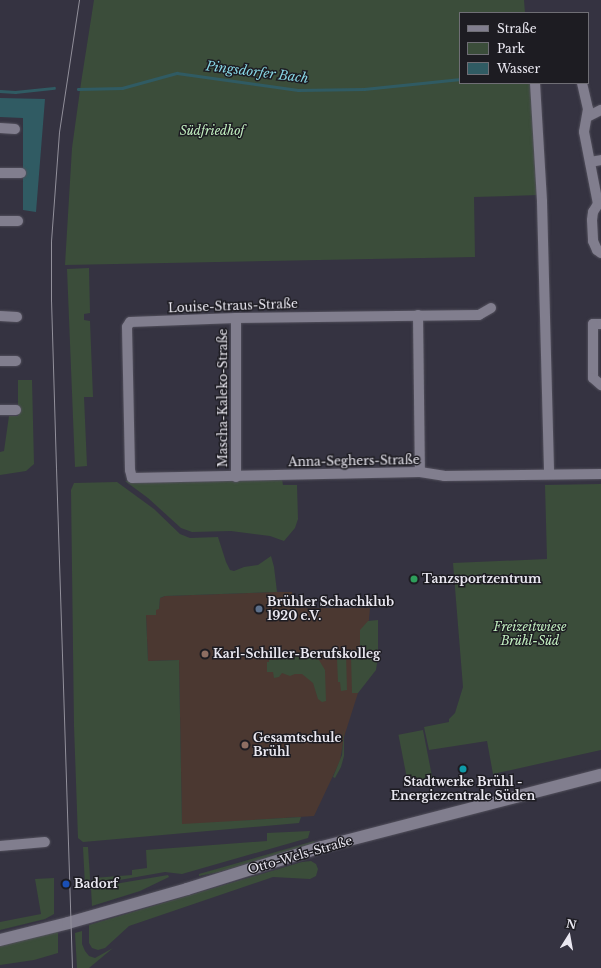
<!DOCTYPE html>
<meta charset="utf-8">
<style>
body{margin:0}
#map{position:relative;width:601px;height:968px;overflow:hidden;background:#353341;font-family:"Libre Baskerville",serif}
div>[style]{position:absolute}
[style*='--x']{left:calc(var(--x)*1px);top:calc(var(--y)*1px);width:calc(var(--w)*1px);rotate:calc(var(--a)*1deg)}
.education>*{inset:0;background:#4b3831}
.green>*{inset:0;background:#3b4d3a;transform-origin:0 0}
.water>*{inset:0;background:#305b63}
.stream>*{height:2.5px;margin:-1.25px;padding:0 1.25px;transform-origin:1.25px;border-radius:1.25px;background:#305b63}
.roads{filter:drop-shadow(0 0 1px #52505c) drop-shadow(0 0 1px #52505c)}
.street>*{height:10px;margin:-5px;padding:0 5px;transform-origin:5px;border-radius:5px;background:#817e8e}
.secondary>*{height:12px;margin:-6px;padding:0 6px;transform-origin:6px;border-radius:6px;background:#817e8e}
.tram>*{height:1px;margin:-0.5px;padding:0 0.5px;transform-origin:0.5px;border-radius:0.5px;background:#92909b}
.dots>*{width:11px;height:11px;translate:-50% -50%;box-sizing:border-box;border:2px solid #1d1c22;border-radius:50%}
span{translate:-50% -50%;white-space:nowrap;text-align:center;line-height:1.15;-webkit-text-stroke:3px #1d1c22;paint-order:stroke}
.park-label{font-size:12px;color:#c2efc0;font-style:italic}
.street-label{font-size:12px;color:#eae8f1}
.poi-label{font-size:12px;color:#eae8f1;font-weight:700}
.left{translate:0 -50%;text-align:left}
.water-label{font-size:13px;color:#87d5e3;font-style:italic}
.legend{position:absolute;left:459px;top:12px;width:130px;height:72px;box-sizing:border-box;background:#1d1c22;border:1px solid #6f6e75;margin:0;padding:5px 7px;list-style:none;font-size:12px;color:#eae8f1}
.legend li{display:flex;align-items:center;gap:8px;height:20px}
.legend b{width:20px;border:1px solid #6f6e75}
.north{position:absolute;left:549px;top:916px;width:40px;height:40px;-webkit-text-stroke:3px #1d1c22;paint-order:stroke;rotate:11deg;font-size:11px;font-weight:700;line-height:16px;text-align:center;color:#eae8f1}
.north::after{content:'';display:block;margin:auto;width:14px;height:18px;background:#eae8f1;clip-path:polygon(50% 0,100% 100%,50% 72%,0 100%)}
</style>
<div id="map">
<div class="education">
<div style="clip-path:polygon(277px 592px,292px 592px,293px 608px,370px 608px,364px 674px,344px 737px,340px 761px,314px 816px,182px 825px,179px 660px,148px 661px,146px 615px,155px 615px,156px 609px,159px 609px,160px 598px,165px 596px)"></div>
</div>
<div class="green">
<div style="clip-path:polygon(94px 0,524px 0,525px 13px,460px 13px,460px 83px,532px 83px,539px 195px,474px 197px,475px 257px,65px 265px,72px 148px,81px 83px)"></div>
<div style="clip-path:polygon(89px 268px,90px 313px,84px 314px,84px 320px,90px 321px,93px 397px,84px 397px,87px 466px,75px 467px,67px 269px)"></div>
<div style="clip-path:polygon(18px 380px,32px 380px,34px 464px,26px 471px,0 475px,0 452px,4px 451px,9px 416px,18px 416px)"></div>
<div style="clip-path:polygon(282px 479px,283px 485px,297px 485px,298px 519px,295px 528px,284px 541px,270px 536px,231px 531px,192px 532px,181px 528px,148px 498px,125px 481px)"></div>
<div style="clip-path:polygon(117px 482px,154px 509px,180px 534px,190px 538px,218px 537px,226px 562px,230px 570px,234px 571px,244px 567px,258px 565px,271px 556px,274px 567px,277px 592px,165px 596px,160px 598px,159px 609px,156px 610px,156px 615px,146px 615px,148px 661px,179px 660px,182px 824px,301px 817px,299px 823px,83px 842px,78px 838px,74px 726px,71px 490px,74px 483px)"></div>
<div style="clip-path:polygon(601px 484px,601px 750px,493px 774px,487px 741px,429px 750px,424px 727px,449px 722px,449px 719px,455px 713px,463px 687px,453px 563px,547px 559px,545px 485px)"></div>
<div style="clip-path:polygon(378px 620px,378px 657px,376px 670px,358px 693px,352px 693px,351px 657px,360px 647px,360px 630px,368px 621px)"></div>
<div style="clip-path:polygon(345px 651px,346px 653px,347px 690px,341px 691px,340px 682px,338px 682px,337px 659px)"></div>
<div style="clip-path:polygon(310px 656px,319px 660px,325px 670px,326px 701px,322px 702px,318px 699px,313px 683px,302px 674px,295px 674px,290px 676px,282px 673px,279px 677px,274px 678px,273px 672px,267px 672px,267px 662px,269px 662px,269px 660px,276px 660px,276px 658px)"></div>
<div style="clip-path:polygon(344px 729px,344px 756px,341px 767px,335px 778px,333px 777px,342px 755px)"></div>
<div style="left:423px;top:730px;width:52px;height:25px;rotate:79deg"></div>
<div style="clip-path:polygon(310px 831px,308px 838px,182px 874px,165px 872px,91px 885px,93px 878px,132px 875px,132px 870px,147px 868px,146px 850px,267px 841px,267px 833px)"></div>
<div style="clip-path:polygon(314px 841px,315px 842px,312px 844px,219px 872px,199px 876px,199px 874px)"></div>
<div style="clip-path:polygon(83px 847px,88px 847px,90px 878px,89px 886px,85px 886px)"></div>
<div style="clip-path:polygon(311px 861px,316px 864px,318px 869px,316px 876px,310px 879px,273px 877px,129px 926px,105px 948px,98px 950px,92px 948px,89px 943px,89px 925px,302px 862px)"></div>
<div style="clip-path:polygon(168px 875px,169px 877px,140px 891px,92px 906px,91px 888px)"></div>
<div style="clip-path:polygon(54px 878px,54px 914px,45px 919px,0 930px,0 922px,41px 914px,35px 879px)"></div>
<div style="clip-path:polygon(58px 930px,58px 953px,34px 960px,0 965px,0 945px)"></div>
<div style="clip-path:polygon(82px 931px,82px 944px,85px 951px,89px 956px,95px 958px,113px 948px,89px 968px,77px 968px,75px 933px)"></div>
</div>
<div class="water">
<div style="clip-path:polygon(0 98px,45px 99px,36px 212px,23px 210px,23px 118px,0 117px)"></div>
</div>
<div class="stream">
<div style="--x:78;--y:89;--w:44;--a:-1.3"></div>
<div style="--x:122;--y:88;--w:57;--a:-15.3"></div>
<div style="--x:177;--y:73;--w:122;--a:8"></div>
<div style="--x:298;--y:90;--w:66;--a:-0.9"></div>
<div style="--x:364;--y:89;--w:97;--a:-5.9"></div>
<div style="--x:0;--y:91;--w:15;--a:4"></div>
<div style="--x:15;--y:92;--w:39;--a:-6"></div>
</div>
<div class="roads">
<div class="street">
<div style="--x:535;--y:83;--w:119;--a:86.6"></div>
<div style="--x:542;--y:202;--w:272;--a:88.5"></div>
<div style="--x:582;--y:83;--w:27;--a:77"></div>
<div style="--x:588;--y:109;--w:23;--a:100"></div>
<div style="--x:584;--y:132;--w:73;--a:79"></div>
<div style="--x:587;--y:117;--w:16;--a:-27"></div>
<div style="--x:0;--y:128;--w:15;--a:4"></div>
<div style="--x:590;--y:162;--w:11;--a:-10"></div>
<div style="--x:0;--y:173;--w:21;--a:0"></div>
<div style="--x:601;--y:203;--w:3;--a:162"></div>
<div style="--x:598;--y:204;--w:9;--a:122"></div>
<div style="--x:593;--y:212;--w:8;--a:97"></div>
<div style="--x:592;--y:220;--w:21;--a:87"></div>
<div style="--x:593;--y:241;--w:10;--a:66"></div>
<div style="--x:597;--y:250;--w:5;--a:37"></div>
<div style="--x:0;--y:221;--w:18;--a:0"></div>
<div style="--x:491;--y:308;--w:14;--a:150"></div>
<div style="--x:479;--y:315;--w:243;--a:179.3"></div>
<div style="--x:236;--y:318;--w:106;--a:177.8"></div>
<div style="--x:130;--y:322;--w:6;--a:121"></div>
<div style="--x:127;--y:327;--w:143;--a:88.8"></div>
<div style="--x:130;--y:470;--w:8;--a:76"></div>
<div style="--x:132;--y:478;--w:288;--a:-1.2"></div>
<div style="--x:420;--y:472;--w:24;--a:9"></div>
<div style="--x:444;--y:476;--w:157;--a:-0.7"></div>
<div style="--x:418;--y:315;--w:157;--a:89.3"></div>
<div style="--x:0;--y:316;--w:17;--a:3"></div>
<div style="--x:601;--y:324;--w:8;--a:180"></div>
<div style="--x:593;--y:324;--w:54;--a:90"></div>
<div style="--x:593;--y:378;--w:11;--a:41"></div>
<div style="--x:0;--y:361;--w:16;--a:0"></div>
<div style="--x:0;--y:410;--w:16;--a:0"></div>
<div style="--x:236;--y:477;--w:159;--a:-90"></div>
<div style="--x:0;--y:846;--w:45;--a:-5.1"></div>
</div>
<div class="secondary">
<div style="--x:0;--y:940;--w:70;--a:-14"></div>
<div style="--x:68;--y:923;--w:124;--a:-15.9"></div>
<div style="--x:187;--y:889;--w:141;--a:-17.3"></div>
<div style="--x:322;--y:847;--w:288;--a:-14.5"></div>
</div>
</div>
<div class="tram">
<div style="--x:72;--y:968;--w:500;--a:-91.83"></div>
<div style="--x:56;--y:468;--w:167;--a:-91.7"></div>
<div style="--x:51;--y:301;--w:60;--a:-90"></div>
<div style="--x:51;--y:241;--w:109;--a:-85.8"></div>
<div style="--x:59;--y:132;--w:134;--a:-81.4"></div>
</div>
<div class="dots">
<div style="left:414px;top:579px;background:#2e9e5b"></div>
<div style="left:259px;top:609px;background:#5c6f8a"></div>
<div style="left:205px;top:654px;background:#8d6e63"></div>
<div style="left:245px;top:745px;background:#8d6e63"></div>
<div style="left:463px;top:769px;background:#0f9aa8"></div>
<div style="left:66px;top:884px;background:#1a4fb4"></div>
</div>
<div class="park-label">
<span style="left:212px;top:131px">Südfriedhof</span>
<span style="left:530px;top:634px">Freizeitwiese<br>Brühl-Süd</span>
</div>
<div class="street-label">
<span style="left:233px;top:306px;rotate:-2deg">Louise-Straus-Straße</span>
<span style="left:223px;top:398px;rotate:-90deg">Mascha-Kaleko-Straße</span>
<span style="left:354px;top:461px;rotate:-1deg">Anna-Seghers-Straße</span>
<span style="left:300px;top:855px;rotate:-16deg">Otto-Wels-Straße</span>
</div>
<div class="poi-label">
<span class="left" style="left:422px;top:579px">Tanzsportzentrum</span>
<span class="left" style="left:267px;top:609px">Brühler Schachklub<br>1920 e.V.</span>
<span class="left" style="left:213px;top:654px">Karl-Schiller-Berufskolleg</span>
<span class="left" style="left:253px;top:745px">Gesamtschule<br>Brühl</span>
<span style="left:463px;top:789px">Stadtwerke Brühl -<br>Energiezentrale Süden</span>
<span class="left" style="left:74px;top:884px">Badorf</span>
</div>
<div class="water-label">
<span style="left:257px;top:73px;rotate:7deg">Pingsdorfer Bach</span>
</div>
<ul class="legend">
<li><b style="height:5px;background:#817e8e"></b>Straße</li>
<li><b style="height:11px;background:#3b4d3a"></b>Park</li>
<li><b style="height:11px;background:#305b63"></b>Wasser</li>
</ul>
<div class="north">N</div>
</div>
